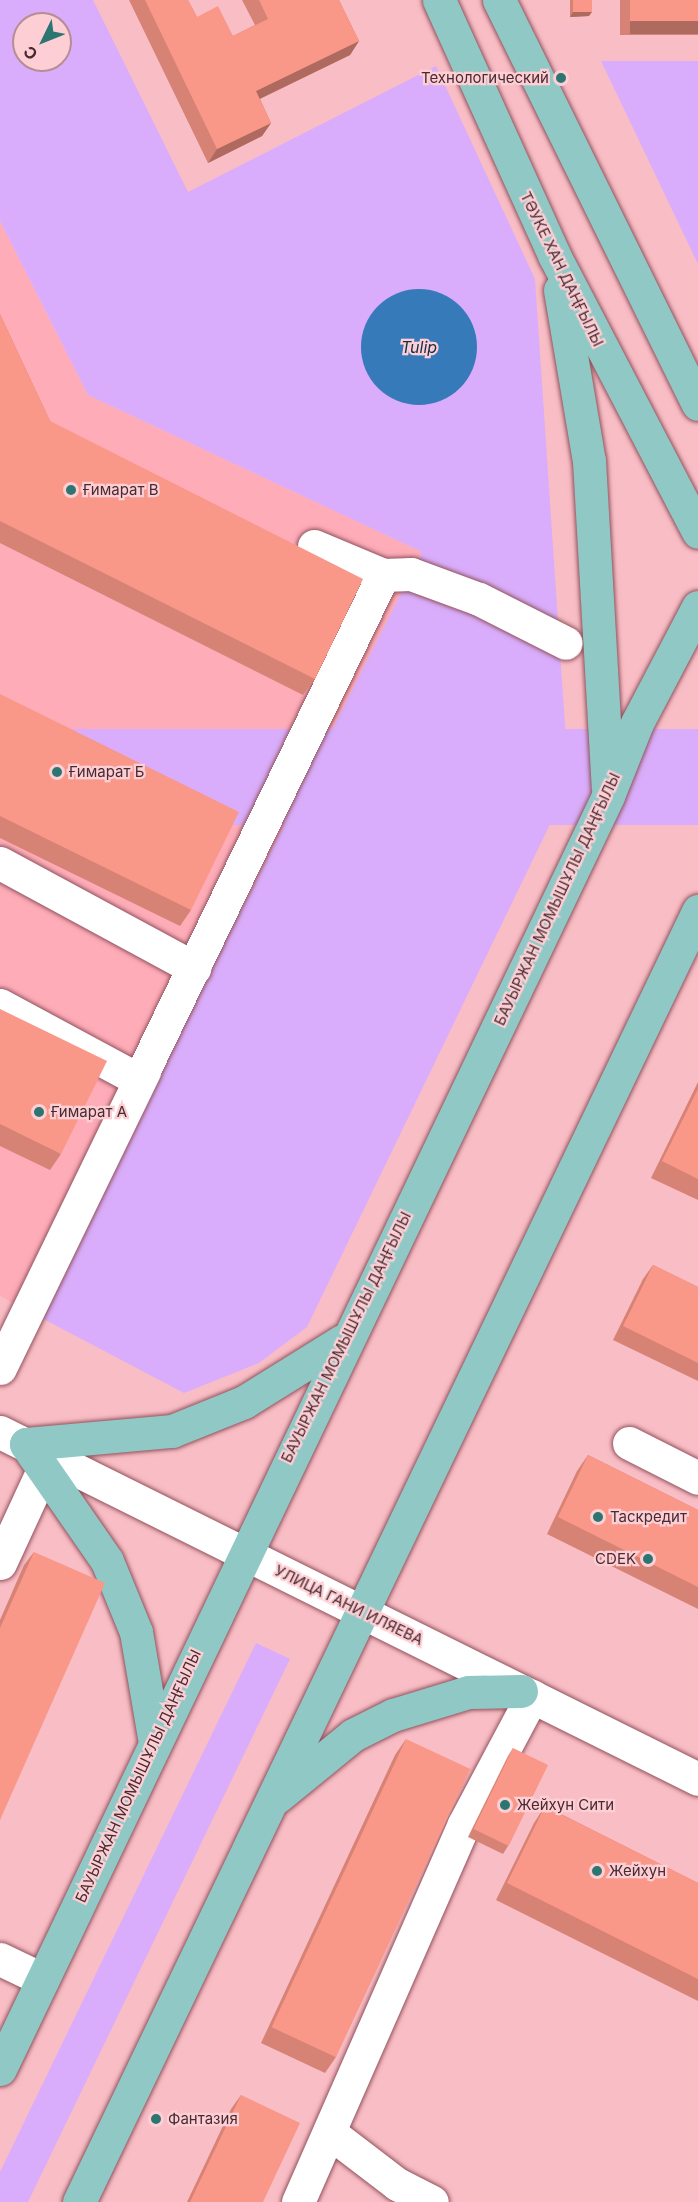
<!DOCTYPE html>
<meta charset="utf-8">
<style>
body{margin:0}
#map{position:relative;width:698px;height:2202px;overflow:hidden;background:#f9bdc5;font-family:Inter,sans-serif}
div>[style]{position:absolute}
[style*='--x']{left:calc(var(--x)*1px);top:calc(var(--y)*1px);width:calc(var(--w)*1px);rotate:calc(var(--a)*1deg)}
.built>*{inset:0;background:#feacb8}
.green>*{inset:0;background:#d9adfb;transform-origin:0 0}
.water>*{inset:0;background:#367aba}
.round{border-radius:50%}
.roads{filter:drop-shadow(0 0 2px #92525d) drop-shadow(0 0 2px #92525d)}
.minor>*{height:33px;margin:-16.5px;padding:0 16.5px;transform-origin:16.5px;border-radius:16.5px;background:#fff}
.major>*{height:33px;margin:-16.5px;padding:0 16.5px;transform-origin:16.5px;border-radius:16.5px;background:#90c8c5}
.wall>*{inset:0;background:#d68275;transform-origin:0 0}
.shaded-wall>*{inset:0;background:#ae6a5f;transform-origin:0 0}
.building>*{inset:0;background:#f99788;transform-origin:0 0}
.dots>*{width:16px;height:16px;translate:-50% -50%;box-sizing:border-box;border:3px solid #fdcfd5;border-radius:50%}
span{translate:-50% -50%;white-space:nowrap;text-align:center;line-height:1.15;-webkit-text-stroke:4.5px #fdcfd5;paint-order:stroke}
.poi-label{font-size:15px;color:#482b30}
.right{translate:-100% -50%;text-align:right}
.left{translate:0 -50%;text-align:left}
.street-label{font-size:15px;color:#482b30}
.water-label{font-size:16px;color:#132f4a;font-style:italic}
.north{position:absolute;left:12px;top:12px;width:60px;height:60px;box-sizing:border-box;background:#fdcfd5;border:2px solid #b58d93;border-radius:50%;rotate:227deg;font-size:16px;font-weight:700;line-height:24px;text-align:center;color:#482b30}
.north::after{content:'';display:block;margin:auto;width:21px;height:27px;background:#2c7571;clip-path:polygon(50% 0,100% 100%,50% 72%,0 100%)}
</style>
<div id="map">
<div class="built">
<div style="clip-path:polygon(0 221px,88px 395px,422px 552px,36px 1315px,0 1296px)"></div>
</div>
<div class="green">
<div style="clip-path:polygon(evenodd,0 0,93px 0,188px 192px,436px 66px,535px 279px,569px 785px,307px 1327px,259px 1363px,184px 1393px,36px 1315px,422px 552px,88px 395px,0 221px,0 0,24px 24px,60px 24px,60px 60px,24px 60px,24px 24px)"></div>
<div style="clip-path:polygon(601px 61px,698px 61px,698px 264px)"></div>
<div style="left:698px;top:729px;width:96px;height:813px;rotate:90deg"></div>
<div style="clip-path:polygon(256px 1643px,290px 1659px,28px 2202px,0 2202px,0 2172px)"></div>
</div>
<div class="water">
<div class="round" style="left:361px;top:289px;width:116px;height:116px"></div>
</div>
<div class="roads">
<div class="minor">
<div style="--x:314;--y:546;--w:75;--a:22.8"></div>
<div style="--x:383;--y:575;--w:28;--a:-2"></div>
<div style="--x:411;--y:574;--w:72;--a:20.2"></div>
<div style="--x:479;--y:599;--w:97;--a:26.8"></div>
<div style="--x:0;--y:863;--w:221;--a:28.4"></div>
<div style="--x:0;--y:1005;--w:158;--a:28.3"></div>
<div style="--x:139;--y:1080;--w:561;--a:-64.21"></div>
<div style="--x:0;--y:1368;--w:330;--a:-64.1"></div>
<div style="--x:0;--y:1432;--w:779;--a:26.43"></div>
<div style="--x:629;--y:1443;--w:77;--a:26.9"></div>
<div style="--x:0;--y:1563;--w:102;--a:-65.2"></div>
<div style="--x:0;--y:1959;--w:47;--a:25.5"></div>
<div style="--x:329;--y:2132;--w:86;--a:37.4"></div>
<div style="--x:397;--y:2184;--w:39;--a:27"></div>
<div style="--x:298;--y:2202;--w:413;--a:-66.3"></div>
<div style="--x:464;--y:1824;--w:145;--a:-62"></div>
</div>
<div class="major">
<div style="--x:439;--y:0;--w:280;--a:65.7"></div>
<div style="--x:554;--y:255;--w:312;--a:62.5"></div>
<div style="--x:499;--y:0;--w:450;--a:63.8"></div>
<div style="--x:560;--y:290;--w:173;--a:80.4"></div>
<div style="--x:589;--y:461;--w:327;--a:86.7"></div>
<div style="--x:26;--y:1444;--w:147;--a:-5.1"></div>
<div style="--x:172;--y:1431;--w:78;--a:-21.9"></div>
<div style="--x:244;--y:1402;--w:115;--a:-31.9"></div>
<div style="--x:26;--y:1444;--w:142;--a:55.3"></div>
<div style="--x:107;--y:1561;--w:77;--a:67.8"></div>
<div style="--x:136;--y:1632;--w:113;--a:80.3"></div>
<div style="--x:277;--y:1797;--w:98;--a:-39.2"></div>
<div style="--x:353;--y:1735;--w:45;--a:-26.6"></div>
<div style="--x:393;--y:1715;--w:78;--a:-17"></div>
<div style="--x:468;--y:1692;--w:53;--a:-1.1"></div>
<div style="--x:0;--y:2069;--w:1411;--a:-64.47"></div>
<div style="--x:608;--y:796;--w:79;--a:-68.3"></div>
<div style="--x:637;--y:723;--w:131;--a:-62.3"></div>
<div style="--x:79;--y:2202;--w:1432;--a:-64.38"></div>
</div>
</div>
<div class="wall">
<div style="clip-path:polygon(129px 0,188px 0,197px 17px,233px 36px,255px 25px,242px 0,339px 0,359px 41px,350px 55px,260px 99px,271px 123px,262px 136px,208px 163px)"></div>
<div style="clip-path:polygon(570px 0,592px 0,589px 16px,570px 17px)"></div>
<div style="left:620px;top:0;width:78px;height:35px"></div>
<div style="clip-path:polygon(0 314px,50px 421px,315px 679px,303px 695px,0 543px)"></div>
<div style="clip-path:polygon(0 694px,191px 910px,180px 926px,0 838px)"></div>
<div style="clip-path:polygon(0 1009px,61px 1154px,50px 1170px,0 1146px)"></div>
<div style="clip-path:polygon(698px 1082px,698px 1200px,651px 1178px)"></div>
<div style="clip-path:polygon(653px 1265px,698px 1287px,698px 1381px,613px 1340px,643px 1279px)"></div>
<div style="clip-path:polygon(588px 1455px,698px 1510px,698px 1609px,547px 1534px,577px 1471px)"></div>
<div style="clip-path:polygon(34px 1552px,0 1820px,0 1620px,24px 1565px)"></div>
<div style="clip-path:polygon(406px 1739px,336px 2057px,325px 2073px,261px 2043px,395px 1755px)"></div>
<div style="clip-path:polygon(513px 1748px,508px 1846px,503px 1854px,468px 1837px,508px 1756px)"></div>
<div style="clip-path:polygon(545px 1806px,698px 1883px,698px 2001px,496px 1900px,534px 1823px)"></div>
<div style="clip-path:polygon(241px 2095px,263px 2202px,187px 2202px,231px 2109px)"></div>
</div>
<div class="shaded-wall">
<div style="clip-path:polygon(573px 12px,592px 12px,589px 16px,570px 17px)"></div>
<div style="left:698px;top:20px;width:14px;height:68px;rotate:90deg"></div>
<div style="clip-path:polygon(359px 41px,350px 55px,247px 105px,256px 91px)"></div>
<div style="clip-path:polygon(271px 123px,262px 136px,208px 163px,217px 149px)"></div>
</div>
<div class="building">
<div style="clip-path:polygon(145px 0,188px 0,197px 17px,218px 6px,233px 36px,268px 19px,259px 0,339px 0,359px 41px,256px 91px,271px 123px,217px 149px)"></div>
<div style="left:573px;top:0;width:19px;height:12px"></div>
<div style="left:630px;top:0;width:68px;height:21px"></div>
<div style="clip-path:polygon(0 314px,50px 421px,363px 579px,315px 679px,0 521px)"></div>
<div style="clip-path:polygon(0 694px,239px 812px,191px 910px,0 816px)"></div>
<div style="clip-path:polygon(0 1009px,107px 1061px,61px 1154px,0 1124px)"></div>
<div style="clip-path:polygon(698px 1089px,698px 1179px,662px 1161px)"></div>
<div style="clip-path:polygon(653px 1265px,698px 1287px,698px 1363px,623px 1326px)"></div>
<div style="clip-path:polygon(588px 1455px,698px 1510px,698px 1587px,558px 1517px)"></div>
<div style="clip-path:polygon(34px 1552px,105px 1583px,0 1820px,0 1628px)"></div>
<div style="left:406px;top:1739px;width:71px;height:318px;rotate:25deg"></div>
<div style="left:513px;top:1748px;width:39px;height:90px;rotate:26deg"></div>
<div style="clip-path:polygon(545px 1806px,698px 1883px,698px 1979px,507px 1883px)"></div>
<div style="clip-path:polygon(241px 2095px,300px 2123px,263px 2202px,190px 2202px)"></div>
</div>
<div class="dots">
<div style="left:561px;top:78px;background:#2c7571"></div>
<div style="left:71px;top:490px;background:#2c7571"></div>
<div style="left:57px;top:772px;background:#2c7571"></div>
<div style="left:39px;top:1112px;background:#2c7571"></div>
<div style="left:598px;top:1517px;background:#2c7571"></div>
<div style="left:648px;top:1559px;background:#2c7571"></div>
<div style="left:505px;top:1805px;background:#2c7571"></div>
<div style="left:597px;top:1871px;background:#2c7571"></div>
<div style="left:156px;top:2119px;background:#2c7571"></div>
</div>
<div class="poi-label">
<span class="right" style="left:549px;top:78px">Технологический</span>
<span class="left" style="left:83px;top:490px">Ғимарат В</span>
<span class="left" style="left:69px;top:772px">Ғимарат Б</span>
<span class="left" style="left:51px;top:1112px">Ғимарат А</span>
<span class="left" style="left:610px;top:1517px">Таскредит</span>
<span class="right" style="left:636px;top:1559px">CDEK</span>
<span class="left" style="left:517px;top:1805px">Жейхун Сити</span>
<span class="left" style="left:609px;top:1871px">Жейхун</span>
<span class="left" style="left:168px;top:2119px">Фантазия</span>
</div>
<div class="street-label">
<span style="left:562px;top:269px;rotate:64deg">ТӘУКЕ ХАН ДАҢҒЫЛЫ</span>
<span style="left:557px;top:899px;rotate:-65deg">БАУЫРЖАН МОМЫШҰЛЫ ДАҢҒЫЛЫ</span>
<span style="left:346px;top:1337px;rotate:-64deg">БАУЫРЖАН МОМЫШҰЛЫ ДАҢҒЫЛЫ</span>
<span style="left:349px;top:1605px;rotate:26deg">УЛИЦА ГАНИ ИЛЯЕВА</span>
<span style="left:138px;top:1776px;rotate:-65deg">БАУЫРЖАН МОМЫШҰЛЫ ДАҢҒЫЛЫ</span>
</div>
<div class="water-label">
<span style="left:419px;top:347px">Tulip</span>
</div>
<div class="north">С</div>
</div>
